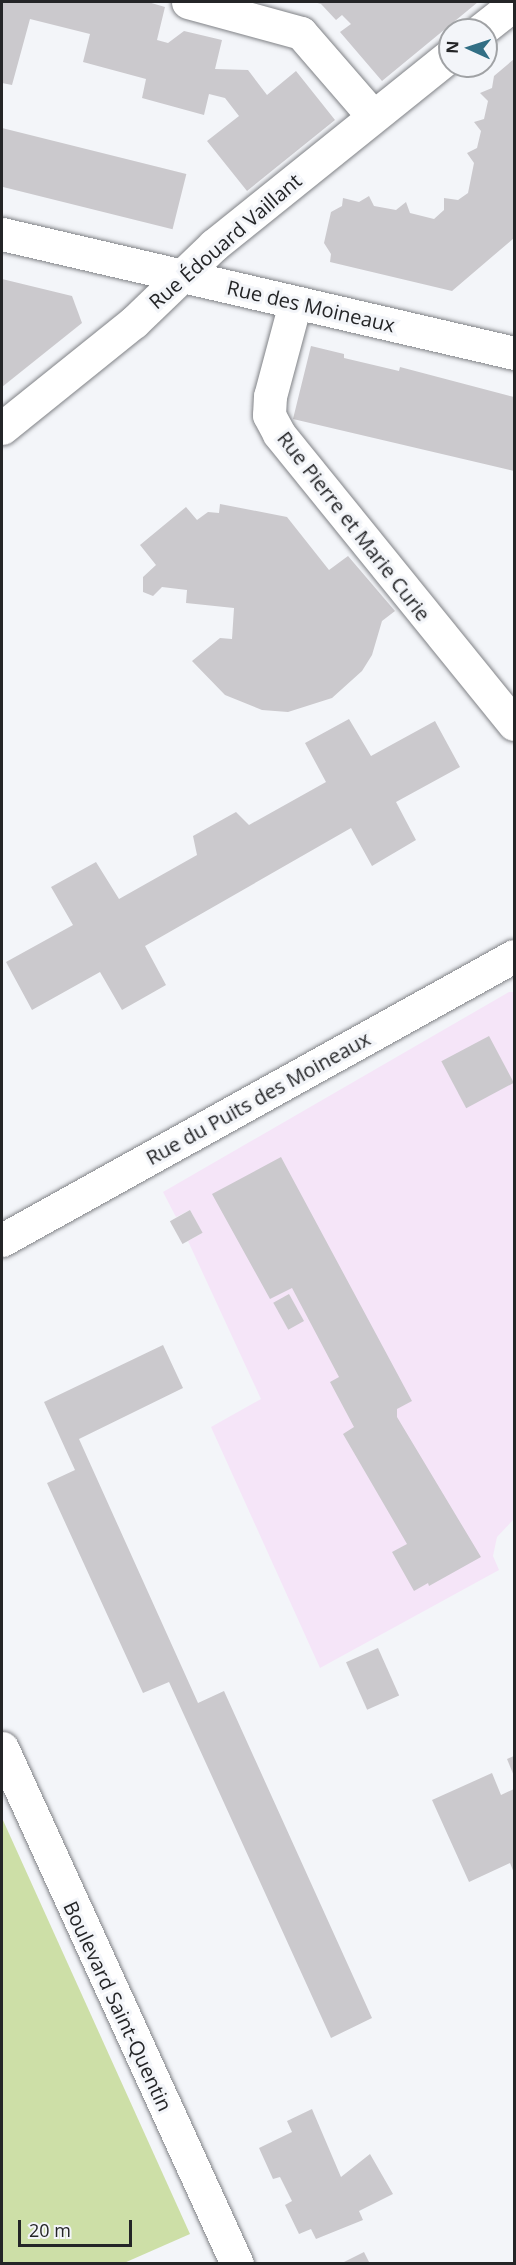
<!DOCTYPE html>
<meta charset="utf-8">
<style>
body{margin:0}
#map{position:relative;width:516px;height:2265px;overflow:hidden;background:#f3f5f9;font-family:"Open Sans",sans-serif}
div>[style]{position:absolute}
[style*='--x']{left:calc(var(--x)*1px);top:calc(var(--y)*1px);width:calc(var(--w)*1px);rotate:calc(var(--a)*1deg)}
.education>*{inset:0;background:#f5e5f8}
.green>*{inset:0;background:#cddfa7}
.building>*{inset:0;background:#cbc9cd;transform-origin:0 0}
.roads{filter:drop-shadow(0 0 2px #808286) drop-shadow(0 0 2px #808286)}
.minor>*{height:33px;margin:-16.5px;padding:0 16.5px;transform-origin:16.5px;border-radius:16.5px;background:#fff}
span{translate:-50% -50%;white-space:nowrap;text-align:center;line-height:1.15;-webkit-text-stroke:6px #f3f5f9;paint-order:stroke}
.street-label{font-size:20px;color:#242527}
.frame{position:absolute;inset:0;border:3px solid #242527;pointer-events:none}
.north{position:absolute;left:438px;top:18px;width:60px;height:60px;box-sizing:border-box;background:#f3f5f9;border:2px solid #a0a2a5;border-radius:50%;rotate:273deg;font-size:16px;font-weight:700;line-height:24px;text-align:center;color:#242527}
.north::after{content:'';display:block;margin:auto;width:21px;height:27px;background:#326f85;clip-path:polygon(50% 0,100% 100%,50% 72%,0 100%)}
.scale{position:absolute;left:18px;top:2220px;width:114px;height:27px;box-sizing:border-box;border:3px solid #242527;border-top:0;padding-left:8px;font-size:18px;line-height:21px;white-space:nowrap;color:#242527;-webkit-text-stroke:4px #f3f5f9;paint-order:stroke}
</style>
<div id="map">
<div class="education">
<div style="clip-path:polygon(509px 992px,514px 992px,514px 1519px,497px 1537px,493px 1556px,499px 1570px,320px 1668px,211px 1427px,261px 1399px,188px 1241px,202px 1233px,190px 1210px,176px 1217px,163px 1192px)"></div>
</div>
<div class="green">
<div style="clip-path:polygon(2px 1818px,190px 2234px,124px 2263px,2px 2263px)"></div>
</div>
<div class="building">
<div style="clip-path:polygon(2px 2px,148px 2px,165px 7px,157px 40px,168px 43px,184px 31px,222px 40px,215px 69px,248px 70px,267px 95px,296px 71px,335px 120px,247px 191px,207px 141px,239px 116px,225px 98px,209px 94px,204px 115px,142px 98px,146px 79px,83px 62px,90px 34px,30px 19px,12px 85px,2px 83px)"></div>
<div style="clip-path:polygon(314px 2px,478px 2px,382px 81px,340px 32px,351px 24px,342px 15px,336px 20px,321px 4px)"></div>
<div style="clip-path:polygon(514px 59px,514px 238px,452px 291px,330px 262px,331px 254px,324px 243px,331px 212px,342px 206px,343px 198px,359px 202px,369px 196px,374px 206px,396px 210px,406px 202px,410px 213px,434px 219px,444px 210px,444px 198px,458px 200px,468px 193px,474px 163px,467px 153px,477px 148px,481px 131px,474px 122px,484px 119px,488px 101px,480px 93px,492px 88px,494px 76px)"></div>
<div style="left:2px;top:128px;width:190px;height:57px;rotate:14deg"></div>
<div style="clip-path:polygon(2px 279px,72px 296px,82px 323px,2px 387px)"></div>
<div style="clip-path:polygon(311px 346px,344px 354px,344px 358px,399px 371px,400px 367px,514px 397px,514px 471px,293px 419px)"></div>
<div style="clip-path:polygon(220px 504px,287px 517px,329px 570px,348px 556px,395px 611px,382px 621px,372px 655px,362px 671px,332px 698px,288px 712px,262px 710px,225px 695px,192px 661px,220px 638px,232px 639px,234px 608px,186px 603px,187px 590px,162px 587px,153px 596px,143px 592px,143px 577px,156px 565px,140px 545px,186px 507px,197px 520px,208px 512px,219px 513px)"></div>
<div style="clip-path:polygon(349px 719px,371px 756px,435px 721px,460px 767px,396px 802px,416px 840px,372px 866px,351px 828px,145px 946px,166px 985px,122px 1010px,100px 972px,32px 1010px,6px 962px,73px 925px,51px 887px,96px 862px,119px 899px,197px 855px,193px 836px,236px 812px,249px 825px,326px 782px,305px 743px)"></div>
<div style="left:489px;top:1036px;width:53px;height:54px;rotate:62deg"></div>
<div style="clip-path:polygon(281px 1157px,412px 1401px,397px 1409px,397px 1417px,481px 1557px,429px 1586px,428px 1583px,414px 1591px,392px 1552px,407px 1544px,343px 1434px,354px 1427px,330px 1382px,339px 1377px,292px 1288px,270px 1299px,212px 1194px)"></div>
<div style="left:190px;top:1210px;width:26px;height:23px;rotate:61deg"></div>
<div style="left:289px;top:1294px;width:31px;height:18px;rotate:61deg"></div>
<div style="clip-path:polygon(163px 1345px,183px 1388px,79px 1439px,198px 1703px,224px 1691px,372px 2018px,331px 2038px,169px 1682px,143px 1693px,47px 1483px,75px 1470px,44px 1402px)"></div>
<div style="left:378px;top:1648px;width:52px;height:35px;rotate:66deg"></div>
<div style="clip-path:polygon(514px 1756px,514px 1776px,507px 1759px)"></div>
<div style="clip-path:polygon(492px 1773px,501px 1795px,514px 1789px,514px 1873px,510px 1863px,469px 1882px,432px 1800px)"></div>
<div style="clip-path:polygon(312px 2109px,341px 2177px,370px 2154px,393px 2194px,359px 2211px,363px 2220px,316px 2239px,311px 2229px,299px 2234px,285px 2205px,292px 2201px,280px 2177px,273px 2179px,259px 2148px,292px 2132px,287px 2121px)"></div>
<div style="clip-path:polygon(364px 2252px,370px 2264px,340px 2264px)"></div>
</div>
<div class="roads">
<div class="minor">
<div style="--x:188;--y:2;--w:117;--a:15.3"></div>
<div style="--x:301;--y:33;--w:110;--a:49.1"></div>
<div style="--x:481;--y:30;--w:42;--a:-38.2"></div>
<div style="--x:2;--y:234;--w:526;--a:13.08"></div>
<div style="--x:295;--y:303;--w:96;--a:105"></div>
<div style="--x:270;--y:396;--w:19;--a:93"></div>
<div style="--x:269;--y:415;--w:21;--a:62"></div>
<div style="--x:279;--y:434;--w:373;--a:51"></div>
<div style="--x:2;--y:428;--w:169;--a:-38.8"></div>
<div style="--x:134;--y:322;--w:111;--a:-43.9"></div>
<div style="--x:214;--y:245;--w:303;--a:-38.8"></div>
<div style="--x:2;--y:1240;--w:585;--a:-29.02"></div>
<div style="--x:2;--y:1748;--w:567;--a:65.51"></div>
</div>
</div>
<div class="street-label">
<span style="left:225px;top:241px;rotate:-41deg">Rue Édouard Vaillant</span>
<span style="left:311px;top:306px;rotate:13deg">Rue des Moineaux</span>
<span style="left:354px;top:526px;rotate:52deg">Rue Pierre et Marie Curie</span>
<span style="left:258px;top:1098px;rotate:-29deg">Rue du Puits des Moineaux</span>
<span style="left:118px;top:2006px;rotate:65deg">Boulevard Saint-Quentin</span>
</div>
<div class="frame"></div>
<div class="north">N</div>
<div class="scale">20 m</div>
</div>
